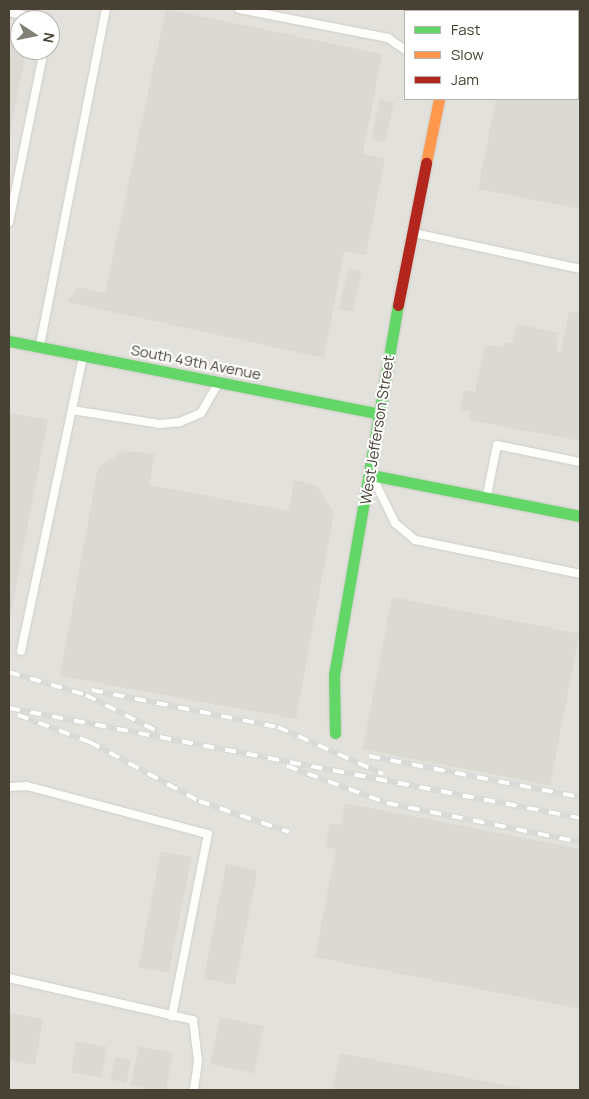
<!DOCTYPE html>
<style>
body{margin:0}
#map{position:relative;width:589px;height:1099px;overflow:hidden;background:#f0f0ea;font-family:Manrope,sans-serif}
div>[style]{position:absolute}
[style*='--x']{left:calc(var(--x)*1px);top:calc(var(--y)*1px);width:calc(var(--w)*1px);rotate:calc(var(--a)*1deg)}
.industrial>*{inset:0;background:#e3e1db}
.building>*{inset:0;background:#dad9d2;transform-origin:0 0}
.roads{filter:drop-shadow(0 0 1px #cecdc7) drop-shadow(0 0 1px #cecdc7)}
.lane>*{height:8px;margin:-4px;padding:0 4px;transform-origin:4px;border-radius:4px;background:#fdfdfc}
.street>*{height:16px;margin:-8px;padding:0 8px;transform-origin:8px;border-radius:8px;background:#fdfdfc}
.fast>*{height:11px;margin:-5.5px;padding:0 5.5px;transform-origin:5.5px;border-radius:5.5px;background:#63d668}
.slow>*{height:11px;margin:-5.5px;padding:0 5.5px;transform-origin:5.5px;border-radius:5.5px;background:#ff974d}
.jam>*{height:11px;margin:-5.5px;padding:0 5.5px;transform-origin:5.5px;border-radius:5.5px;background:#b3261e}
.rail>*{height:5.5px;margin-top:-2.75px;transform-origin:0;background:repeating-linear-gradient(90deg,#fff 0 11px,#d9d9d8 0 22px);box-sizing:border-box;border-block:1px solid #d9d9d8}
span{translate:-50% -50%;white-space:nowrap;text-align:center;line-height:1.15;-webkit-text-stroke:4px #fff;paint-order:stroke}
.street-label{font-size:15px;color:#474234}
.frame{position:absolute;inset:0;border:10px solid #474234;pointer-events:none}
.legend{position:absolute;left:404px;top:10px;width:175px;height:90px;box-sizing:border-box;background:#fff;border:1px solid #b5b3ae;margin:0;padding:6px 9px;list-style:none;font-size:15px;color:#474234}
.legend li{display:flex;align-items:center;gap:10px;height:25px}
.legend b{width:25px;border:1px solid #b5b3ae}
.north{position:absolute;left:10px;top:10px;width:50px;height:50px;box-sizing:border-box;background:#fff;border:1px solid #b5b3ae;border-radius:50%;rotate:101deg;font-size:14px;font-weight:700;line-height:20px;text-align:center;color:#474234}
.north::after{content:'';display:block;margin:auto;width:18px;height:22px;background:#827f74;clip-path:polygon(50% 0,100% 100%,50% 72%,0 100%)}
</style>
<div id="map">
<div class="industrial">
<div style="clip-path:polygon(evenodd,9px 9px,580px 9px,580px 1090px,9px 1090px,9px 9px,405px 11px,578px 11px,578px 99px,405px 99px,405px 11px,9px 9px,20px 20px,50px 20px,50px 50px,20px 50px,20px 20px)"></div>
</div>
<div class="building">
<div style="clip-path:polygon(166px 9px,382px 54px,363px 154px,385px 158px,366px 255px,344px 251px,324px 358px,67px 302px,78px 287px,105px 293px)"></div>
<div style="clip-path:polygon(502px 9px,580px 9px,580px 43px,578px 11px)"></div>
<div style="clip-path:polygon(9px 31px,20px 33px,20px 50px,26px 50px,10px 134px)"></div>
<div style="clip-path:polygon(578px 87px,580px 209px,478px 189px,496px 99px,578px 99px)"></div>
<div style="left:380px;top:99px;width:14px;height:41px;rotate:12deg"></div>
<div style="left:348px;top:268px;width:14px;height:42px;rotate:12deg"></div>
<div style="clip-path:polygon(569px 311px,580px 313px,580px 441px,469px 420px,471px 412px,460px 410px,464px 390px,475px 392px,485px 345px,503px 347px,504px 342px,512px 343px,516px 324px,559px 333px,556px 352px,561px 352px)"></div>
<div style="clip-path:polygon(9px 413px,48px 420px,10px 617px,9px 617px)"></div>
<div style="clip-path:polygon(124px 451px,155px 454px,149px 485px,289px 511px,294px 480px,317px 486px,334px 513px,296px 719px,60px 676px,98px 467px)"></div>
<div style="left:392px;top:597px;width:191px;height:155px;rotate:11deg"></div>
<div style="clip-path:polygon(345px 803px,580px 849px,580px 1009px,315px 957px,336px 849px,325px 847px,330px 823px,341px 825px)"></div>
<div style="left:161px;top:851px;width:31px;height:118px;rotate:11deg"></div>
<div style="left:226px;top:864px;width:32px;height:117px;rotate:11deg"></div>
<div style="clip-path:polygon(9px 1013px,43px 1019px,35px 1065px,9px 1060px)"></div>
<div style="left:220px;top:1017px;width:45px;height:48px;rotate:12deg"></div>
<div style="left:76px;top:1042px;width:31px;height:31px;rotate:9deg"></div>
<div style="left:139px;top:1046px;width:35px;height:40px;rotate:12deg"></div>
<div style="clip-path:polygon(340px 1053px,524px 1089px,523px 1090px,332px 1090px)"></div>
<div style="left:115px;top:1057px;width:16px;height:23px;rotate:11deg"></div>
</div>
<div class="roads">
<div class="lane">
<div style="--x:239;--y:9;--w:152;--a:11"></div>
<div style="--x:388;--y:38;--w:21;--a:35"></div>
<div style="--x:9;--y:12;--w:40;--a:12"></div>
<div style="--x:9;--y:222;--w:176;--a:-78.5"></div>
<div style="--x:414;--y:233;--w:170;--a:12.2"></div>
<div style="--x:40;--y:345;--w:342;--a:-78.9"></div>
<div style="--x:72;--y:410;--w:88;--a:9.1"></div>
<div style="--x:159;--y:424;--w:21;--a:-5"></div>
<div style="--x:180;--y:422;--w:23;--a:-23"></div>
<div style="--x:201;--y:413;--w:34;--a:-60"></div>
<div style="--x:375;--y:482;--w:46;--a:64"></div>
<div style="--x:395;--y:523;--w:26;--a:40"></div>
<div style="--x:415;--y:540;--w:168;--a:11.6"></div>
<div style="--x:487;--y:495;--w:51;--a:-78.7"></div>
<div style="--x:497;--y:445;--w:85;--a:11.6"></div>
<div style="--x:21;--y:651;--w:300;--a:-78.1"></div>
<div style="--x:9;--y:787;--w:18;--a:-3"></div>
<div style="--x:27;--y:786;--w:187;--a:14.9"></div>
<div style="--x:208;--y:834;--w:186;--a:101.2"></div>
<div style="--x:9;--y:978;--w:189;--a:12.9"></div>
<div style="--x:193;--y:1020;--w:41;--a:83"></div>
<div style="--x:198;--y:1061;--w:29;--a:98"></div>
</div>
<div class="street">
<div style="--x:456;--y:11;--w:2;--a:-63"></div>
</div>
<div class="fast">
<div style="--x:9;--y:341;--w:374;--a:11.1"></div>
<div style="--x:371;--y:475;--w:213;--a:11.1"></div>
<div style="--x:335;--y:733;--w:58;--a:-91"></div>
<div style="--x:334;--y:675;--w:375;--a:-80.2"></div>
</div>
<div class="slow">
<div style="--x:426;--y:163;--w:65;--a:-78.5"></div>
</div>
<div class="jam">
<div style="--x:398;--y:305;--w:145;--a:-78.8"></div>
</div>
</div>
<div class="rail">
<div style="--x:9;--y:672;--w:80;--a:16.6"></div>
<div style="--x:86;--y:695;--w:80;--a:26.9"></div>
<div style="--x:92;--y:690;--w:190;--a:11.3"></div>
<div style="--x:278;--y:727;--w:115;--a:24.1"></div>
<div style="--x:9;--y:708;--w:581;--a:10.9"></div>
<div style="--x:18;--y:715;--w:77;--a:20.6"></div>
<div style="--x:90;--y:742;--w:124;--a:28.4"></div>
<div style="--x:199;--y:801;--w:95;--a:19"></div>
<div style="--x:369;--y:756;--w:215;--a:11"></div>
<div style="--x:287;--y:766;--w:107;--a:20.3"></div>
<div style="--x:387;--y:803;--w:197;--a:11.4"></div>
</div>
<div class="street-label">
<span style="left:196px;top:362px;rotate:11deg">South 49th Avenue</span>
<span style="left:377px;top:430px;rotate:-81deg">West Jefferson Street</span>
</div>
<div class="frame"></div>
<ul class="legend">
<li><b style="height:6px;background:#63d668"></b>Fast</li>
<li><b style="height:6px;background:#ff974d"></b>Slow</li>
<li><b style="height:6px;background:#b3261e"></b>Jam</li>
</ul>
<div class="north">N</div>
</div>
